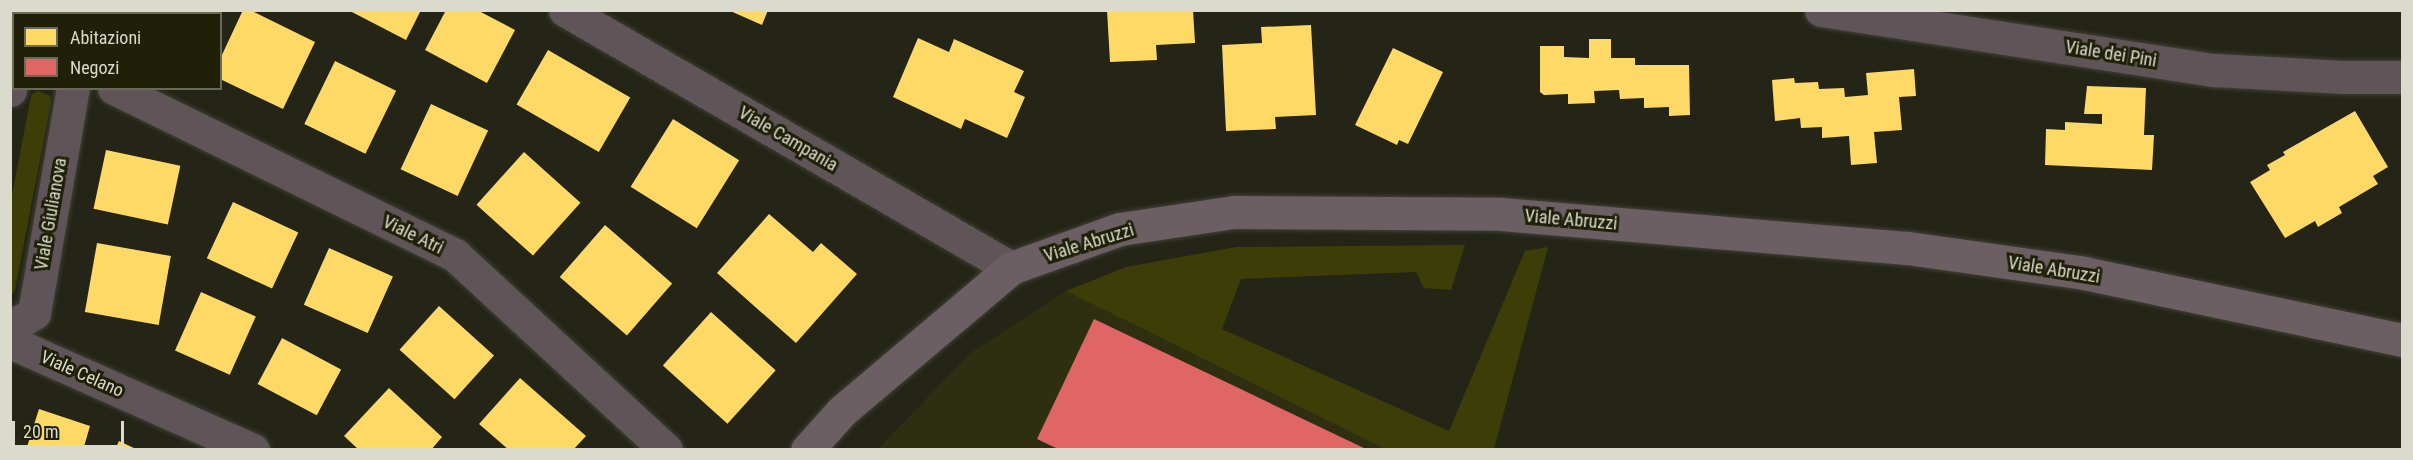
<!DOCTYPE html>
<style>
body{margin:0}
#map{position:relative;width:2413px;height:460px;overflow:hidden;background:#242417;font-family:"Roboto Condensed",sans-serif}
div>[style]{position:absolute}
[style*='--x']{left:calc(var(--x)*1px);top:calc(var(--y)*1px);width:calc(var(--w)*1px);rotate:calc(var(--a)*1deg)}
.built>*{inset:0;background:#2e2f11}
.green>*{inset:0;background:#3d3e07}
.homes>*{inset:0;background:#ffd966;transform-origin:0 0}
.shops>*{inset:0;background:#e06666}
.roads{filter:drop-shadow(0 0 2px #404035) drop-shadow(0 0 2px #404035)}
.street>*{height:33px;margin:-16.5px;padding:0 16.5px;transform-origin:16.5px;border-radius:16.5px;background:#5f5558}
.secondary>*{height:33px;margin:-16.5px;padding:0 16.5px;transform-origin:16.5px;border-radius:16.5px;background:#6b5f64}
span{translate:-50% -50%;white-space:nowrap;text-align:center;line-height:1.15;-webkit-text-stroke:6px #1f2007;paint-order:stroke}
.street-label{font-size:18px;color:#dadbcc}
.frame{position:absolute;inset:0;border:12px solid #dadbcc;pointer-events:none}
.legend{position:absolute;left:12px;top:12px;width:210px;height:78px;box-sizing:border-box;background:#1f2007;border:2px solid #6a6b56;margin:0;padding:8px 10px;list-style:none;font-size:18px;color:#dadbcc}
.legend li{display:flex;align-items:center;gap:12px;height:30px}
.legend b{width:30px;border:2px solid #6a6b56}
.scale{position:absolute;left:12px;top:421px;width:112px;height:27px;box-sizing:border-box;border:3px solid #dadbcc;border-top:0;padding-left:8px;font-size:18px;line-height:21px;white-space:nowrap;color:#dadbcc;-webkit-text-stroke:4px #1f2007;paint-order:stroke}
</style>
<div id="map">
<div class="built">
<div style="clip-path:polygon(1066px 291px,1385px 449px,877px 450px,970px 353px)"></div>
</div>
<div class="green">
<div style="clip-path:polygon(38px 91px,50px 96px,51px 102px,15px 290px,11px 297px,11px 200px,30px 101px,32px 94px)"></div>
<div style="clip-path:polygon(1465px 245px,1451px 290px,1424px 288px,1416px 272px,1241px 279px,1222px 329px,1449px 431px,1525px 251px,1548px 247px,1494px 449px,1385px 449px,1066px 291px,1126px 267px,1236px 247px)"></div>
</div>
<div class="homes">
<div style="clip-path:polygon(79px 10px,95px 10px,94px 14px)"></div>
<div style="left:140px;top:10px;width:71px;height:4px"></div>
<div style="clip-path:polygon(243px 10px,250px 10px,315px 42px,283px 109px,220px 79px,220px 59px)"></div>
<div style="clip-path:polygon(348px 10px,421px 10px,406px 40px)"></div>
<div style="clip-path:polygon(446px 10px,477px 10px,515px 30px,487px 83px,425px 50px)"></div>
<div style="clip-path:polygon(728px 10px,768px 10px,762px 25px)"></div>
<div style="clip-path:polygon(1107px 10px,1193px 10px,1195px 43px,1156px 45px,1157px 60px,1110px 62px)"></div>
<div style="clip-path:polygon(1311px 25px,1316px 115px,1275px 117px,1276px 129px,1226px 131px,1222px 45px,1262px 43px,1261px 27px)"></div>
<div style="clip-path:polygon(918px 38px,949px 52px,954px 39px,1024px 71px,1014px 92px,1025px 97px,1007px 138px,965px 119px,961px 129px,893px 97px)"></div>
<div style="clip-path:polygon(1589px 39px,1611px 39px,1611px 58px,1635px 58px,1635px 65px,1689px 65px,1690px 115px,1669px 116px,1669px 107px,1644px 108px,1644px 98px,1620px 99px,1619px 90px,1594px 91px,1595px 103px,1568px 104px,1568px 94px,1544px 95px,1540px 92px,1540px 46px,1564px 46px,1564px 57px,1589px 58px)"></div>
<div style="clip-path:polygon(1393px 48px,1443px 72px,1408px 144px,1399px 140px,1397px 145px,1355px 125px)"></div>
<div style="left:548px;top:50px;width:95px;height:63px;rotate:30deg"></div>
<div style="left:335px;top:61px;width:68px;height:70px;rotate:26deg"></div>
<div style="clip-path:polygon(1914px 69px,1916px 96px,1899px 97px,1902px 130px,1874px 132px,1877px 163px,1851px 165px,1849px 136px,1822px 138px,1822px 127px,1801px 128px,1800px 118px,1775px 121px,1772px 80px,1794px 78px,1795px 83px,1818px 82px,1819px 89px,1844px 88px,1845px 97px,1868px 95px,1866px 73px)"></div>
<div style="clip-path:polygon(2087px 86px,2146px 88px,2144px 135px,2154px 135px,2152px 170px,2045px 165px,2046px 129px,2065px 130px,2065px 122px,2102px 124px,2102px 114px,2084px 114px)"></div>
<div style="left:431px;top:104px;width:63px;height:72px;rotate:25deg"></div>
<div style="clip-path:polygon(2355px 111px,2388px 167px,2373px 176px,2378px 184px,2339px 207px,2342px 213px,2318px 227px,2315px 221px,2285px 238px,2250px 182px,2270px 170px,2267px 165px,2285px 155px,2283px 152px)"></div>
<div style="left:673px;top:119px;width:78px;height:80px;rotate:32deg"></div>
<div style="left:106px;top:150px;width:76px;height:60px;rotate:12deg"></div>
<div style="left:524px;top:152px;width:76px;height:71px;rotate:42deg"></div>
<div style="left:233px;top:202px;width:72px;height:62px;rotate:25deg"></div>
<div style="clip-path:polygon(769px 214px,813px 252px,821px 243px,857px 274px,796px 343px,717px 273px)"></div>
<div style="left:605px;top:225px;width:89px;height:69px;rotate:41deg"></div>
<div style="left:97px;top:243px;width:75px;height:70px;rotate:10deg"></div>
<div style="left:329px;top:248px;width:70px;height:62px;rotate:24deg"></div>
<div style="left:201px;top:292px;width:60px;height:64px;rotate:24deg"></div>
<div style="left:439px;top:306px;width:74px;height:59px;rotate:42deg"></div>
<div style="left:711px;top:312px;width:87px;height:72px;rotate:42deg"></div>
<div style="left:282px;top:338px;width:67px;height:52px;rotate:28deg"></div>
<div style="clip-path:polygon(520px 378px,586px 436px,573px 450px,509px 450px,479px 424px)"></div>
<div style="clip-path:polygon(389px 388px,442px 437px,431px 450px,359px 450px,344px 436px)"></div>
<div style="clip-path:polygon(39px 409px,90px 426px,83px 450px,26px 450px)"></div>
<div style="clip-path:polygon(119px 441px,138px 450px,115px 450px)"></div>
</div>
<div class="shops">
<div style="clip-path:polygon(1094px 319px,1368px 450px,1060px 450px,1037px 439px)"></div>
</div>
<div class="roads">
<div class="street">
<div style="--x:565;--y:10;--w:515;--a:30.05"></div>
<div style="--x:1821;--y:10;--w:398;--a:8.7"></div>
<div style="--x:2214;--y:70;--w:129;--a:3.1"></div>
<div style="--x:2343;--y:77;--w:59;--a:0"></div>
<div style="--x:10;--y:38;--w:4;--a:27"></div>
<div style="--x:114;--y:88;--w:380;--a:26.1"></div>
<div style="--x:455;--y:255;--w:287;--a:42.7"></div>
<div style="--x:10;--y:90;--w:18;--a:-77"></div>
<div style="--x:10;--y:327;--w:28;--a:-30"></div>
<div style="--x:34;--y:313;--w:228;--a:-80.2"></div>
<div style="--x:10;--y:342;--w:266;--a:24"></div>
</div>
<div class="secondary">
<div style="--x:807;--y:450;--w:52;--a:-48.1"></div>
<div style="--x:842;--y:411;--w:221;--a:-40.2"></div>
<div style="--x:1011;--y:268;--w:116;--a:-19.7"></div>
<div style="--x:1120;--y:229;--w:115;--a:-8.5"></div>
<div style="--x:1234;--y:212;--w:267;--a:0.4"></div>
<div style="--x:1501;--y:214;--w:407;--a:4.8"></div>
<div style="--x:1907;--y:248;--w:179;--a:8"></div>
<div style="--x:2084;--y:273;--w:325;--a:11.9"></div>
</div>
</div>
<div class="street-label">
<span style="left:2111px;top:54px;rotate:9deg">Viale dei Pini</span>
<span style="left:788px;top:139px;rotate:30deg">Viale Campania</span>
<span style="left:51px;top:214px;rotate:-80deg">Viale Giulianova</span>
<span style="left:1571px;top:220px;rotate:5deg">Viale Abruzzi</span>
<span style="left:413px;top:235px;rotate:26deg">Viale Atri</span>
<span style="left:1089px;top:243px;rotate:-17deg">Viale Abruzzi</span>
<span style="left:2054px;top:270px;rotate:9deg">Viale Abruzzi</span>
<span style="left:82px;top:374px;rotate:24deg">Viale Celano</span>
</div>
<div class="frame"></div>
<ul class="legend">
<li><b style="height:16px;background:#ffd966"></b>Abitazioni</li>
<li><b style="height:16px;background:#e06666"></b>Negozi</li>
</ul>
<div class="scale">20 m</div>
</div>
